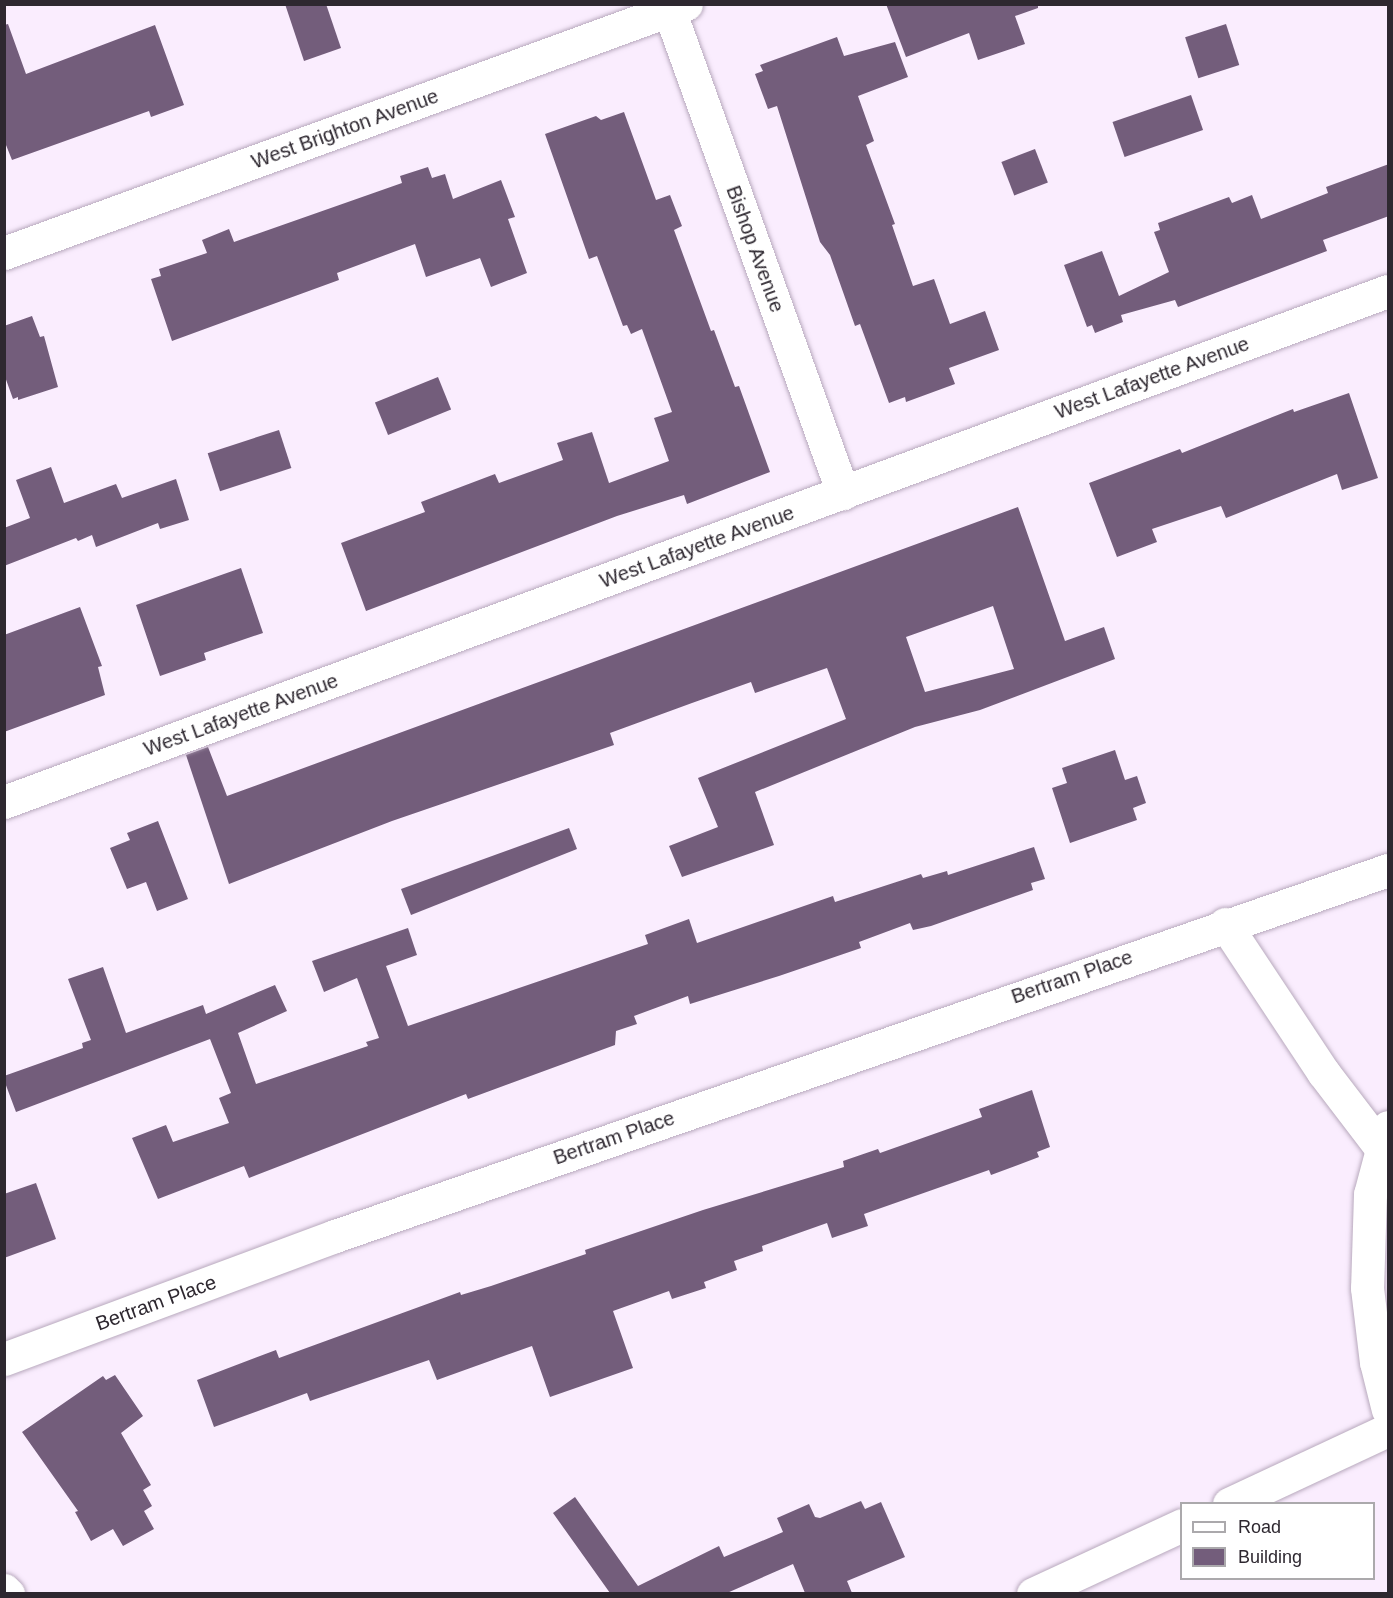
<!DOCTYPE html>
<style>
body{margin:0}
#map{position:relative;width:1393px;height:1598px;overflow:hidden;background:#faedfe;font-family:Arial,sans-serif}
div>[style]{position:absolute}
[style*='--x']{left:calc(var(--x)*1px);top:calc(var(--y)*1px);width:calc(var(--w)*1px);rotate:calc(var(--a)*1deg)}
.building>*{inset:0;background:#735d7b;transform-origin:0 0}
.roads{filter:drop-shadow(0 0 2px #b8a9bd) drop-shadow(0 0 2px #b8a9bd)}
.street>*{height:33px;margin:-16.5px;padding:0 16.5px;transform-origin:16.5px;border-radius:16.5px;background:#fff}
.secondary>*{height:33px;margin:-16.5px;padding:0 16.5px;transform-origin:16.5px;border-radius:16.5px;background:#fff}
span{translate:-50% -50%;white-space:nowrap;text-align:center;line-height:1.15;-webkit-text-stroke:6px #fff;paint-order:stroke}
.street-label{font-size:20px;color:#2e2830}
.frame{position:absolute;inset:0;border:6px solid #2e2830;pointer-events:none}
.legend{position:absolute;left:1180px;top:1502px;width:195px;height:78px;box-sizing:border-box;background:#fff;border:2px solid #aba9ac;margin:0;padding:8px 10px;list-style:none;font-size:18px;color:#2e2830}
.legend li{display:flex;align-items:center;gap:12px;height:30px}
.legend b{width:30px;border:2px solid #aba9ac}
</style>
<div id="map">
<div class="building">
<div style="clip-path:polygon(285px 4px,326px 4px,341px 48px,304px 61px)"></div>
<div style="clip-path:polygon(886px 4px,1038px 4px,1038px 8px,1015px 16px,1025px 44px,978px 60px,969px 33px,906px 57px)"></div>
<div style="clip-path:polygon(8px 24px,26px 74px,155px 25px,184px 105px,151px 117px,149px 111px,12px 160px,4px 140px,4px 25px)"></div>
<div style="left:1226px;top:24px;width:43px;height:43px;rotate:72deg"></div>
<div style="clip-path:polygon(837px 37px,844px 56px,895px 42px,908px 77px,858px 96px,874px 141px,866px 145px,895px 224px,892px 225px,913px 286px,934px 279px,950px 324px,985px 311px,999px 350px,949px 368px,955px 384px,906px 402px,905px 397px,889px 403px,860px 324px,855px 326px,830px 255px,820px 242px,777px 106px,768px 109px,755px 74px,763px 71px,760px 65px)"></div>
<div style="left:1191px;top:95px;width:37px;height:83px;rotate:71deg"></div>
<div style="clip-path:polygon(624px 112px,656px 200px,670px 195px,682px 226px,674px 230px,711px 331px,714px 330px,735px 387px,739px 386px,770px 472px,687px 504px,684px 495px,617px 516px,366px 611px,341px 543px,425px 512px,421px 502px,495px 474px,499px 483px,563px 460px,557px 443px,592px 432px,609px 483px,669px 461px,654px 418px,672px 412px,642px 329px,631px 334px,627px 325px,623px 326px,597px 256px,589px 259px,545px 134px,596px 116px,601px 120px)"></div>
<div style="left:1035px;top:149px;width:36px;height:36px;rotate:69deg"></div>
<div style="clip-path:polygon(1389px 164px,1389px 216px,1323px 240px,1327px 251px,1178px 307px,1175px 300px,1121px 315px,1123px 322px,1095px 333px,1092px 325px,1087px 327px,1064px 265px,1102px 251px,1119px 296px,1169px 272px,1154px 232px,1160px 230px,1158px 223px,1229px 197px,1232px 203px,1252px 195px,1261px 219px,1328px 193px,1326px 187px)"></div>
<div style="clip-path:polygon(428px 167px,432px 178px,445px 174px,453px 199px,501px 180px,515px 217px,508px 219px,527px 273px,491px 287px,480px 258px,426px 277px,415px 244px,337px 273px,339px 280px,172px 341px,151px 279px,161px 276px,159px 269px,207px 253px,202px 240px,229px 229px,234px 242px,402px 183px,400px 176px)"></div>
<div style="clip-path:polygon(32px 316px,40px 337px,44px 336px,58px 387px,18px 400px,18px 397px,13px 399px,4px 374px,4px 326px)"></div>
<div style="left:438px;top:377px;width:35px;height:68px;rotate:68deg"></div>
<div style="clip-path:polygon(1349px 393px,1378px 478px,1342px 490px,1337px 474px,1226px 518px,1221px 506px,1152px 529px,1157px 542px,1117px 557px,1089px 483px,1180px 449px,1182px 453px,1293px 409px,1294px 412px)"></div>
<div style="left:279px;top:430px;width:40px;height:75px;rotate:72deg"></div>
<div style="clip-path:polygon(51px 467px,64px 503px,116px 484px,122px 498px,176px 479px,189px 520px,160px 529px,158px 523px,96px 547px,92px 535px,78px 541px,76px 538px,4px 566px,4px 528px,30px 518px,16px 480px)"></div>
<div style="clip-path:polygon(evenodd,1018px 507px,1065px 641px,1104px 627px,1115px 659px,980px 710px,915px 727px,755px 792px,774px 845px,682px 877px,669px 846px,718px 827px,698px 778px,846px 719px,827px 668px,755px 693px,751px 682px,692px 703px,610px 733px,614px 745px,392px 821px,229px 884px,186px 755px,208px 747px,227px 796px,1018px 507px,993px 606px,1014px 669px,925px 692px,906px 637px,993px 606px)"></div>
<div style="clip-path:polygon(241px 568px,263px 633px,204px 653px,206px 660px,160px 676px,136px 605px)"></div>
<div style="clip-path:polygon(80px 607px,102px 666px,98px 667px,105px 695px,4px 732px,4px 635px)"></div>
<div style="clip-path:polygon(1115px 750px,1125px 780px,1137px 776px,1146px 803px,1133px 808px,1137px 820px,1070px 843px,1052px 788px,1067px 783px,1062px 768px)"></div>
<div style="clip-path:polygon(158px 821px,188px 899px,157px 911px,146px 882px,127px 889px,110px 848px,130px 840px,127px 833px)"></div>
<div style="clip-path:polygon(569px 828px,577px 849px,411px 915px,401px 889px)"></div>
<div style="clip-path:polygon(1034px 847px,1045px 879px,1031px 883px,1033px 890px,931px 926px,913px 930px,910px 923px,859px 942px,861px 948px,779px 976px,690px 1004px,688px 996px,634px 1016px,637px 1024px,616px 1031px,615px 1045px,468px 1099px,466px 1094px,249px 1178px,244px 1166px,158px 1199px,132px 1138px,166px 1125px,173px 1142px,229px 1123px,219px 1098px,231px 1093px,210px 1039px,16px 1112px,4px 1080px,4px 1076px,83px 1048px,82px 1043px,91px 1040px,68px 979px,103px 967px,126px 1033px,203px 1005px,206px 1014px,275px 985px,287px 1011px,238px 1033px,256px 1084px,368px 1046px,366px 1042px,379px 1038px,357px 978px,324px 992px,312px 961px,408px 928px,417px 955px,386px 966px,408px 1026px,648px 944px,645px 935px,689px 919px,697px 943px,833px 896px,835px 902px,921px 874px,923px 878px,947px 871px,948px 875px)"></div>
<div style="clip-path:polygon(1032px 1090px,1050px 1147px,1037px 1152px,1039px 1157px,991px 1175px,989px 1170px,864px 1214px,868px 1226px,832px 1238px,827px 1223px,762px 1246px,763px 1251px,734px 1261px,737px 1270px,704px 1282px,706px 1288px,672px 1299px,669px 1291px,613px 1311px,633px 1368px,550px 1397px,532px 1346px,437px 1380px,429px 1360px,310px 1401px,307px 1393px,214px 1427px,197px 1380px,276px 1350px,279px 1358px,460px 1292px,461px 1295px,491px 1286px,586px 1254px,585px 1250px,703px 1210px,844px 1167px,843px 1161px,878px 1149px,880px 1153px,982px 1117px,979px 1109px)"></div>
<div style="clip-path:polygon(36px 1183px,56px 1239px,4px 1258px,4px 1194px)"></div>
<div style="clip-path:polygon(115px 1375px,143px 1416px,121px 1433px,151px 1485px,143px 1490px,152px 1506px,144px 1511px,154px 1529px,123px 1546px,113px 1529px,91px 1541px,75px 1512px,78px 1511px,22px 1432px,103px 1376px,106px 1380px)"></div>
<div style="clip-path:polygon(575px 1497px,638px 1586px,719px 1546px,724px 1557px,783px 1532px,777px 1518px,809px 1504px,815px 1517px,820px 1518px,861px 1501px,865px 1509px,881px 1502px,905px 1557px,847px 1581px,852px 1593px,805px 1593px,793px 1564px,727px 1593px,610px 1593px,553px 1513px)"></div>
</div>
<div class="roads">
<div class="street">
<div style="--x:667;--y:4;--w:520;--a:70.21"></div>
<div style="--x:4;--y:802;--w:1475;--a:-20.27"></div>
<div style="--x:1225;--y:924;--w:178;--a:56.5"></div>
<div style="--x:1323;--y:1072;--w:96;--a:52.7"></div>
<div style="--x:1388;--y:1127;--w:69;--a:105"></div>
<div style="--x:1370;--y:1194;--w:94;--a:91.8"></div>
<div style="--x:1367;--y:1288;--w:75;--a:83.1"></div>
<div style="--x:1376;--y:1362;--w:49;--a:76"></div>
<div style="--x:4;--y:1359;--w:353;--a:-20.4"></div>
<div style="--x:335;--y:1236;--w:1115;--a:-19.17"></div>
<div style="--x:1229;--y:1504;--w:175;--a:-25"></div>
<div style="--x:1033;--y:1594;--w:164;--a:-24.8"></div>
</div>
<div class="secondary">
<div style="--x:4;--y:253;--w:726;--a:-20.06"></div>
<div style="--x:4;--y:1590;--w:6;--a:45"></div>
</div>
</div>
<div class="street-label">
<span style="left:345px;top:129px;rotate:-20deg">West Brighton Avenue</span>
<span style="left:755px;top:249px;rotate:70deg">Bishop Avenue</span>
<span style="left:1152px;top:378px;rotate:-20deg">West Lafayette Avenue</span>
<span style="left:697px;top:547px;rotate:-20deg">West Lafayette Avenue</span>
<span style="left:241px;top:715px;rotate:-20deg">West Lafayette Avenue</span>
<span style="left:1072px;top:977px;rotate:-19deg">Bertram Place</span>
<span style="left:614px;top:1138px;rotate:-19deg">Bertram Place</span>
<span style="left:156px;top:1303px;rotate:-20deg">Bertram Place</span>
</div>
<div class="frame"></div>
<ul class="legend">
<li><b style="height:8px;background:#fff"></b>Road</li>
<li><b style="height:16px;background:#735d7b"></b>Building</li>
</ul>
</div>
